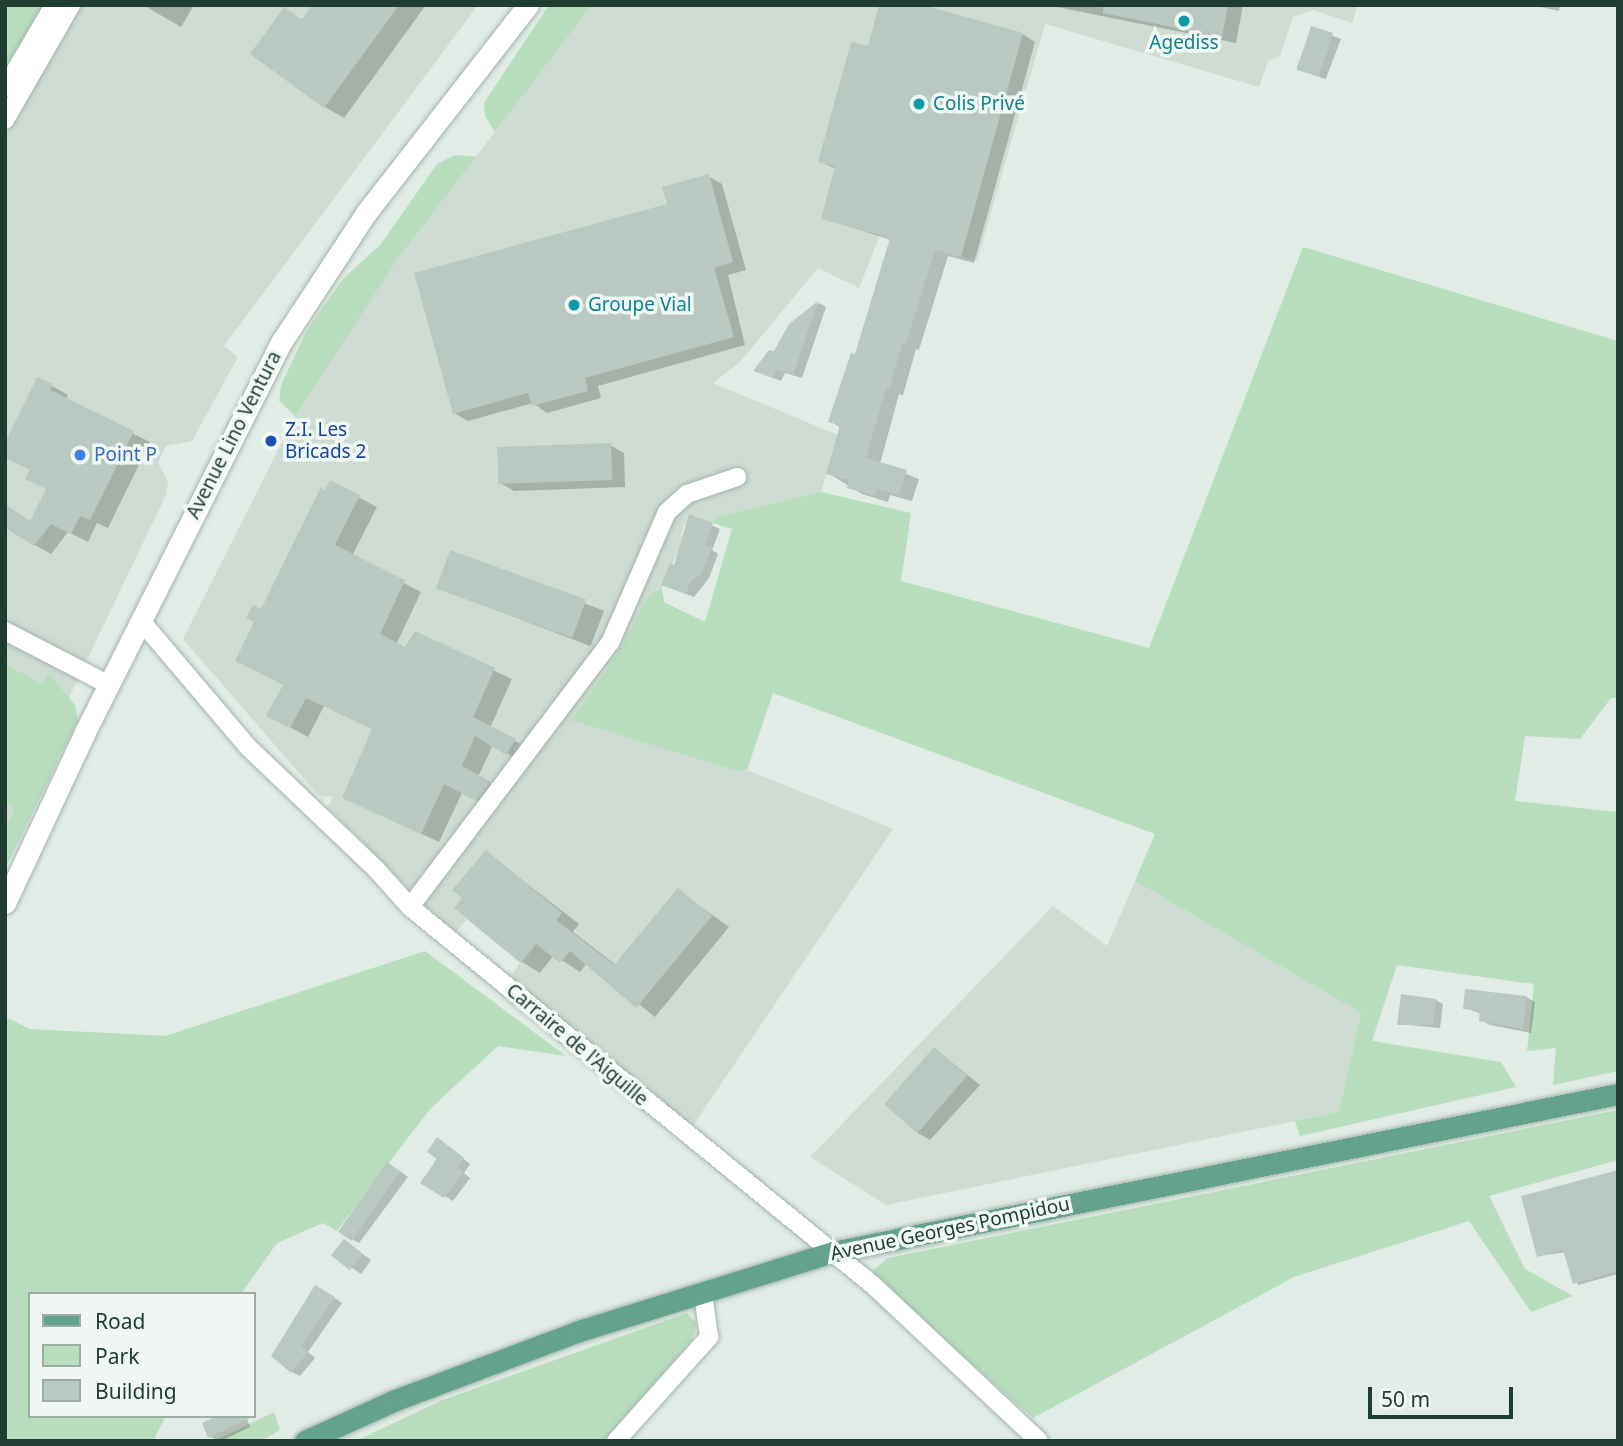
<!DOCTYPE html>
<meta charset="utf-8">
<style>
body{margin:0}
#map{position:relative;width:1623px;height:1446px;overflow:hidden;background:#e0ece5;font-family:"Noto Sans",sans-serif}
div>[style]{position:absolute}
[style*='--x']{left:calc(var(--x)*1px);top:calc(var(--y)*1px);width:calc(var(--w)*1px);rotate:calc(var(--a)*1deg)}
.built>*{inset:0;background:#cfdcd4}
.green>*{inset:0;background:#b8debe}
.shadow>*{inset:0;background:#0003;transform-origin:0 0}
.building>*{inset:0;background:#b9c9c1;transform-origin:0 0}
.roads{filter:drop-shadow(0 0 2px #a3b4ac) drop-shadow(0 0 2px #a3b4ac)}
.street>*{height:18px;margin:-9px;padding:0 9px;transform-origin:9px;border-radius:9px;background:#fff}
.secondary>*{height:21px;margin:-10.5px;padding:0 10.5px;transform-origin:10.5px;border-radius:10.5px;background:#fff}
.primary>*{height:21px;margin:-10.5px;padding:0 10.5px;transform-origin:10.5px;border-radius:10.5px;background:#64a38b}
.dots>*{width:19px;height:19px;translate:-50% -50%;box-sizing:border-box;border:4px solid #f1f8f4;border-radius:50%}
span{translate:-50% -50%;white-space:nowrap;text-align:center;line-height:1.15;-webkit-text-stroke:7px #f1f8f4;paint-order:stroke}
.culture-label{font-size:19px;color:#0d838f}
.left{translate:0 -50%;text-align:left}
.transit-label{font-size:19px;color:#164399}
.street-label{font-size:19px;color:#203d32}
.shop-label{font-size:19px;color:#366cbe}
.frame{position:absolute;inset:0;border:7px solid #203d32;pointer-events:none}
.legend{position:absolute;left:28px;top:1292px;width:228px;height:126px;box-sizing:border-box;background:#f1f8f4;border:2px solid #9dada6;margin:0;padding:9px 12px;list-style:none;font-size:21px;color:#203d32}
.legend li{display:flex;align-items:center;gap:14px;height:35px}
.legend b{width:35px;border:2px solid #9dada6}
.scale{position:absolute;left:1368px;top:1387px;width:145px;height:32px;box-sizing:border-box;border:4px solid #203d32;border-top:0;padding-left:9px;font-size:21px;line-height:24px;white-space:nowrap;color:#203d32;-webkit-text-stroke:5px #f1f8f4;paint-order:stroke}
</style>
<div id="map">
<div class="built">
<div style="clip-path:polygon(5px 5px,478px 5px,224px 346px,238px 357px,192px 441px,166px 446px,158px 463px,168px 481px,166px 495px,5px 831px)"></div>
<div style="clip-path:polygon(592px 5px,1358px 5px,1352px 23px,1313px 10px,1293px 17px,1280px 56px,1268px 61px,1259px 87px,1045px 24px,977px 261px,880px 235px,859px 288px,818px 268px,740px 362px,713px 383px,838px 435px,821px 492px,719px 516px,713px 523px,689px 514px,680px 535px,684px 537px,662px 588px,649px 595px,614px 659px,571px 719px,737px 771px,747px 770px,893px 829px,692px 1127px,510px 977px,520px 963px,467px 919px,456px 932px,431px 911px,328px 807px,333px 797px,319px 796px,183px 639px,295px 416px,400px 256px)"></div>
<div style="clip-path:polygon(1135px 881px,1361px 1013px,1339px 1112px,886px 1205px,810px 1157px,1053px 906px,1107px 946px)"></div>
</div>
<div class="green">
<div style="clip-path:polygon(5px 5px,47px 5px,5px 75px)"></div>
<div style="clip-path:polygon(549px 5px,592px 5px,495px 132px,485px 116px,484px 103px)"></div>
<div style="clip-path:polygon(455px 155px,476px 157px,400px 256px,295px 416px,279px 401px,281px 385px,307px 330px,343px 279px,381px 244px,437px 164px)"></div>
<div style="clip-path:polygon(1303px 247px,1618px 341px,1618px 698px,1611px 698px,1580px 739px,1525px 736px,1515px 801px,1618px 812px,1618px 1071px,1553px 1085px,1556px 1048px,1527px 1051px,1534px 984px,1397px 965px,1372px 1041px,1501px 1062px,1516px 1087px,1300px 1136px,1295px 1121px,1339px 1112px,1361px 1013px,1135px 881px,1155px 834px,773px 693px,747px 770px,737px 771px,571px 720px,614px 659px,649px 595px,662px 588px,664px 602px,705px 622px,732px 529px,713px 523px,719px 516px,821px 492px,911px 513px,901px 581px,1149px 648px)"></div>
<div style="clip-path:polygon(5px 664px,42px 684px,48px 673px,75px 705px,78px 720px,5px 869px,5px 831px,15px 807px,5px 802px)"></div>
<div style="clip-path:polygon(425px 951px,566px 1056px,498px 1046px,430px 1109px,337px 1231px,323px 1223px,277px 1243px,241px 1294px,30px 1294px,30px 1416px,166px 1416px,153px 1441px,5px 1441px,5px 1017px,30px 1029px,165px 1036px)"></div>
<div style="clip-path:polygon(1618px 1110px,1618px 1160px,1489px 1196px,1525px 1269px,1573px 1296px,1531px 1312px,1469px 1221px,1294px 1277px,1033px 1418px,878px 1281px,873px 1270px,888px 1258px)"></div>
<div style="clip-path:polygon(687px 1313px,697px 1324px,692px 1340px,604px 1441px,356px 1441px,440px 1401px)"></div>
<div style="clip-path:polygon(274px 1412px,280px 1430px,261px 1441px,214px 1441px)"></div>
</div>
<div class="shadow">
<div style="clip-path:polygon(143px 5px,194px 5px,181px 27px)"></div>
<div style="clip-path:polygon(314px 5px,426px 5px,344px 118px,325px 107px,284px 9px,303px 20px)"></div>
<div style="clip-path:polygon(1047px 5px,1243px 5px,1236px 43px)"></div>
<div style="clip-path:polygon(1532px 5px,1560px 5px,1559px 11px)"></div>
<div style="left:1312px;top:28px;width:31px;height:43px;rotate:21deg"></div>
<div style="clip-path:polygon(1022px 34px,1035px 42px,974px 263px,948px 256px,919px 350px,916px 349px,903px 395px,899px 394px,880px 464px,919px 479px,912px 501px,890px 495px,888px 502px,862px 494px,828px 473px,841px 428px,830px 421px,856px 356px,891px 240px,823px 218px,836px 169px,820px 161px,869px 49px)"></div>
<div style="clip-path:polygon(708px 176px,722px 184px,746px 270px,728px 275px,745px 345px,598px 386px,601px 398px,547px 413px,533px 403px,468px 421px,454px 413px)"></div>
<div style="clip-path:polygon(819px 303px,826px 307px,802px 378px,785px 373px,781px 381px,756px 371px,775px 354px,790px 325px)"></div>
<div style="clip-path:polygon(52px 386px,68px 395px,66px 400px,150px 442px,108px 528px,97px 523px,88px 542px,68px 532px,51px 554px,35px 545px,32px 522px,48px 490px,32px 470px,5px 456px)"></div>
<div style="clip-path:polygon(610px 445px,624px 453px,625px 487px,514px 491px,500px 483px)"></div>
<div style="clip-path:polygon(331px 483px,377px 507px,352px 556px,421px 592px,396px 645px,406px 650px,416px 634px,512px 679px,490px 728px,532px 750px,524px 763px,493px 745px,478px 777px,507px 793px,494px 809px,462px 793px,439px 842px,344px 798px,374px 730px,324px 706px,308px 737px,286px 725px,284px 685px,261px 611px)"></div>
<div style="clip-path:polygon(690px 516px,720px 529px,712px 550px,718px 554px,709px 578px,694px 597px,671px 588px)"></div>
<div style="left:451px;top:552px;width:164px;height:38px;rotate:21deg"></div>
<div style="clip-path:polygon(486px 852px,579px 924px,573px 932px,616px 965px,679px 891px,729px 927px,655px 1017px,587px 963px,580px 972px,554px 955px,540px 973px,522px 962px,465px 898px)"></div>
<div style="clip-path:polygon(1526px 997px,1535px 1002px,1531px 1033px,1490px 1025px,1481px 1020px,1482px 1014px,1465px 1008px)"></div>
<div style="clip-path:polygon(1436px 1000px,1443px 1004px,1440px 1028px,1399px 1024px)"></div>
<div style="clip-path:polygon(935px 1049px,980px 1085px,930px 1140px,916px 1132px)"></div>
<div style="clip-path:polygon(445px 1144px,470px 1164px,464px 1173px,470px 1178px,453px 1201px,423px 1182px)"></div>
<div style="clip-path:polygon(397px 1169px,408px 1177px,359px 1243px,350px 1238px)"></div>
<div style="clip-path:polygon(1618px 1171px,1618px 1274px,1578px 1285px,1566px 1252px,1539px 1256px)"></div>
<div style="clip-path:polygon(353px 1247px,371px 1260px,361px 1274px,352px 1268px)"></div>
<div style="clip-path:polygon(320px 1288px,342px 1303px,308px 1352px,315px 1358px,300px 1376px,292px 1372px,306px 1301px)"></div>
<div style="clip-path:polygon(246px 1416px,250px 1427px,221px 1441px,210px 1437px)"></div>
</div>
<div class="building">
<div style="clip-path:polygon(312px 5px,399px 5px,324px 108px,250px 54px,284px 7px,302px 20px)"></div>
<div style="clip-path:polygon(879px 5px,923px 5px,1023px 33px,961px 257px,935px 250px,906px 344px,902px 343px,890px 389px,886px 388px,866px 458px,907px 470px,899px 495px,877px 489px,875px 496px,847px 488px,849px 480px,826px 474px,840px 425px,828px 422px,851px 353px,855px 354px,890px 238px,821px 219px,835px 166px,818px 162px,851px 42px,868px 46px)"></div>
<div style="clip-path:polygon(1103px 5px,1228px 5px,1222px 37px,1103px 13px)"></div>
<div style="left:1311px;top:26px;width:23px;height:46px;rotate:18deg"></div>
<div style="clip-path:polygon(709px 174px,733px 262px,714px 268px,734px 337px,585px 378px,588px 391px,532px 406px,528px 393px,453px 414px,414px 273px,667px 204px,662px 187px)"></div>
<div style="clip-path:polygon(818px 301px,793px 375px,776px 370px,773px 378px,753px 371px,769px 350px,774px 351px,789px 324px)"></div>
<div style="clip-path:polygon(37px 377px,53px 384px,50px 390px,134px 431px,90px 520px,80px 516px,71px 534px,51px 524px,34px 546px,5px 528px,5px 504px,30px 521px,46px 489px,25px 479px,30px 470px,5px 458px,5px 443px)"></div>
<div style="left:611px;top:443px;width:37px;height:114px;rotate:88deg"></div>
<div style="clip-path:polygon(330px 480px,360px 495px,335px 545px,405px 580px,380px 634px,405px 647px,415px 631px,495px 668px,473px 717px,516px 739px,506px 755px,475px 736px,462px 766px,491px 782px,476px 801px,444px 784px,421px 834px,342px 798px,372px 729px,306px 698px,290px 728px,266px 716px,283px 685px,235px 661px,254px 622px,246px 618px,253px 605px,261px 609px,321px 487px,325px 490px)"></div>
<div style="clip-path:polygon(689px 514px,713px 523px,705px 545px,712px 548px,701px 574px,690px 582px,686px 594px,661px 585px,670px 563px,674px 565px)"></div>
<div style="left:450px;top:550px;width:145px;height:41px;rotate:20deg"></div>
<div style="clip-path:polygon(486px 850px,562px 913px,556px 920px,614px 965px,678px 888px,712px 916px,636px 1008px,570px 951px,560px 963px,536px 944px,521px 963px,454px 908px,462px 898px,452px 890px)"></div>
<div style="clip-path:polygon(1465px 989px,1527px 996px,1523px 1029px,1479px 1021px,1480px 1011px,1463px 1009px)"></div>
<div style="clip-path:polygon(1401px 994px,1436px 999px,1433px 1025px,1397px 1025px)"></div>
<div style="left:934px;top:1047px;width:44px;height:76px;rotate:41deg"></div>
<div style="clip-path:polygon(437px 1137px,464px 1158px,457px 1168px,463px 1172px,444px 1198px,420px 1183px,437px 1159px,427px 1152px)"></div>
<div style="left:387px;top:1162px;width:16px;height:85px;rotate:35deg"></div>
<div style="clip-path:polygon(1618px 1170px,1618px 1271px,1573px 1284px,1563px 1250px,1537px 1257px,1521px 1196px)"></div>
<div style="left:344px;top:1239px;width:24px;height:21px;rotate:38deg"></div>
<div style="clip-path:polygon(315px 1285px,335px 1297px,301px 1346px,308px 1352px,291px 1373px,271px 1356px)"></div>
<div style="clip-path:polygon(217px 1416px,254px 1416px,208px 1438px,202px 1423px)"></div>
</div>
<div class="roads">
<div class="street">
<div style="--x:5;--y:88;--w:96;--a:-59.4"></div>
<div style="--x:5;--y:120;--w:133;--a:-60.1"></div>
<div style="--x:142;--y:622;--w:165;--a:49.7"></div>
<div style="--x:249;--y:748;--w:175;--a:43.6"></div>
<div style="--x:376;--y:869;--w:51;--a:48.2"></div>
<div style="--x:410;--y:907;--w:599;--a:39.24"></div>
<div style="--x:874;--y:1286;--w:226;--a:43.2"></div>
<div style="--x:5;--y:631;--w:117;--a:27.4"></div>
<div style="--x:410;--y:907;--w:331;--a:-52.9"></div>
<div style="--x:610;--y:643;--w:143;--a:-66.5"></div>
<div style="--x:667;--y:512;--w:27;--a:-42"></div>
<div style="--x:687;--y:494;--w:53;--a:-18.8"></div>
<div style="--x:616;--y:1441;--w:140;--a:-48.2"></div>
<div style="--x:709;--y:1337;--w:44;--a:-97.8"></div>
</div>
<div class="secondary">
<div style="--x:5;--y:903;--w:189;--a:-64.9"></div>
<div style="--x:85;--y:732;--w:438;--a:-63.3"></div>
<div style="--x:282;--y:341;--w:153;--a:-56.7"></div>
<div style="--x:366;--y:213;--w:264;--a:-52.1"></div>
</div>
<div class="primary">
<div style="--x:305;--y:1441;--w:97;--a:-24.4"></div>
<div style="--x:393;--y:1401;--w:199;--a:-20.6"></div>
<div style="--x:579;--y:1331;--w:266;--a:-17.3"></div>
<div style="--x:833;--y:1252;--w:801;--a:-11.38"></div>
</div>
</div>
<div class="dots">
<div style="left:1184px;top:21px;background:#0f9aa8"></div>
<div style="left:919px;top:104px;background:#0f9aa8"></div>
<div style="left:574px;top:305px;background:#0f9aa8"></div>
<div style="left:271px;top:441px;background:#1a4fb4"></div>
<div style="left:80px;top:455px;background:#3f7fe0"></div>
</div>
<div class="culture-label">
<span style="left:1184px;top:43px">Agediss</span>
<span class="left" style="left:933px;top:104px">Colis Privé</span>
<span class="left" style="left:588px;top:305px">Groupe Vial</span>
</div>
<div class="transit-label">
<span class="left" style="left:285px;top:441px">Z.I. Les<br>Bricads 2</span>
</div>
<div class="street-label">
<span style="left:234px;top:435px;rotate:-63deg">Avenue Lino Ventura</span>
<span style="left:577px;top:1045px;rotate:40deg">Carraire de l'Aiguille</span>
<span style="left:950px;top:1229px;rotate:-12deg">Avenue Georges Pompidou</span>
</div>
<div class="shop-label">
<span class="left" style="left:94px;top:455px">Point P</span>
</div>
<div class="frame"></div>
<ul class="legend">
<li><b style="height:9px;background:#64a38b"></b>Road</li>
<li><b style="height:19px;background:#b8debe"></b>Park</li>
<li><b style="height:19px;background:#b9c9c1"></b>Building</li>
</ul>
<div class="scale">50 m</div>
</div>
